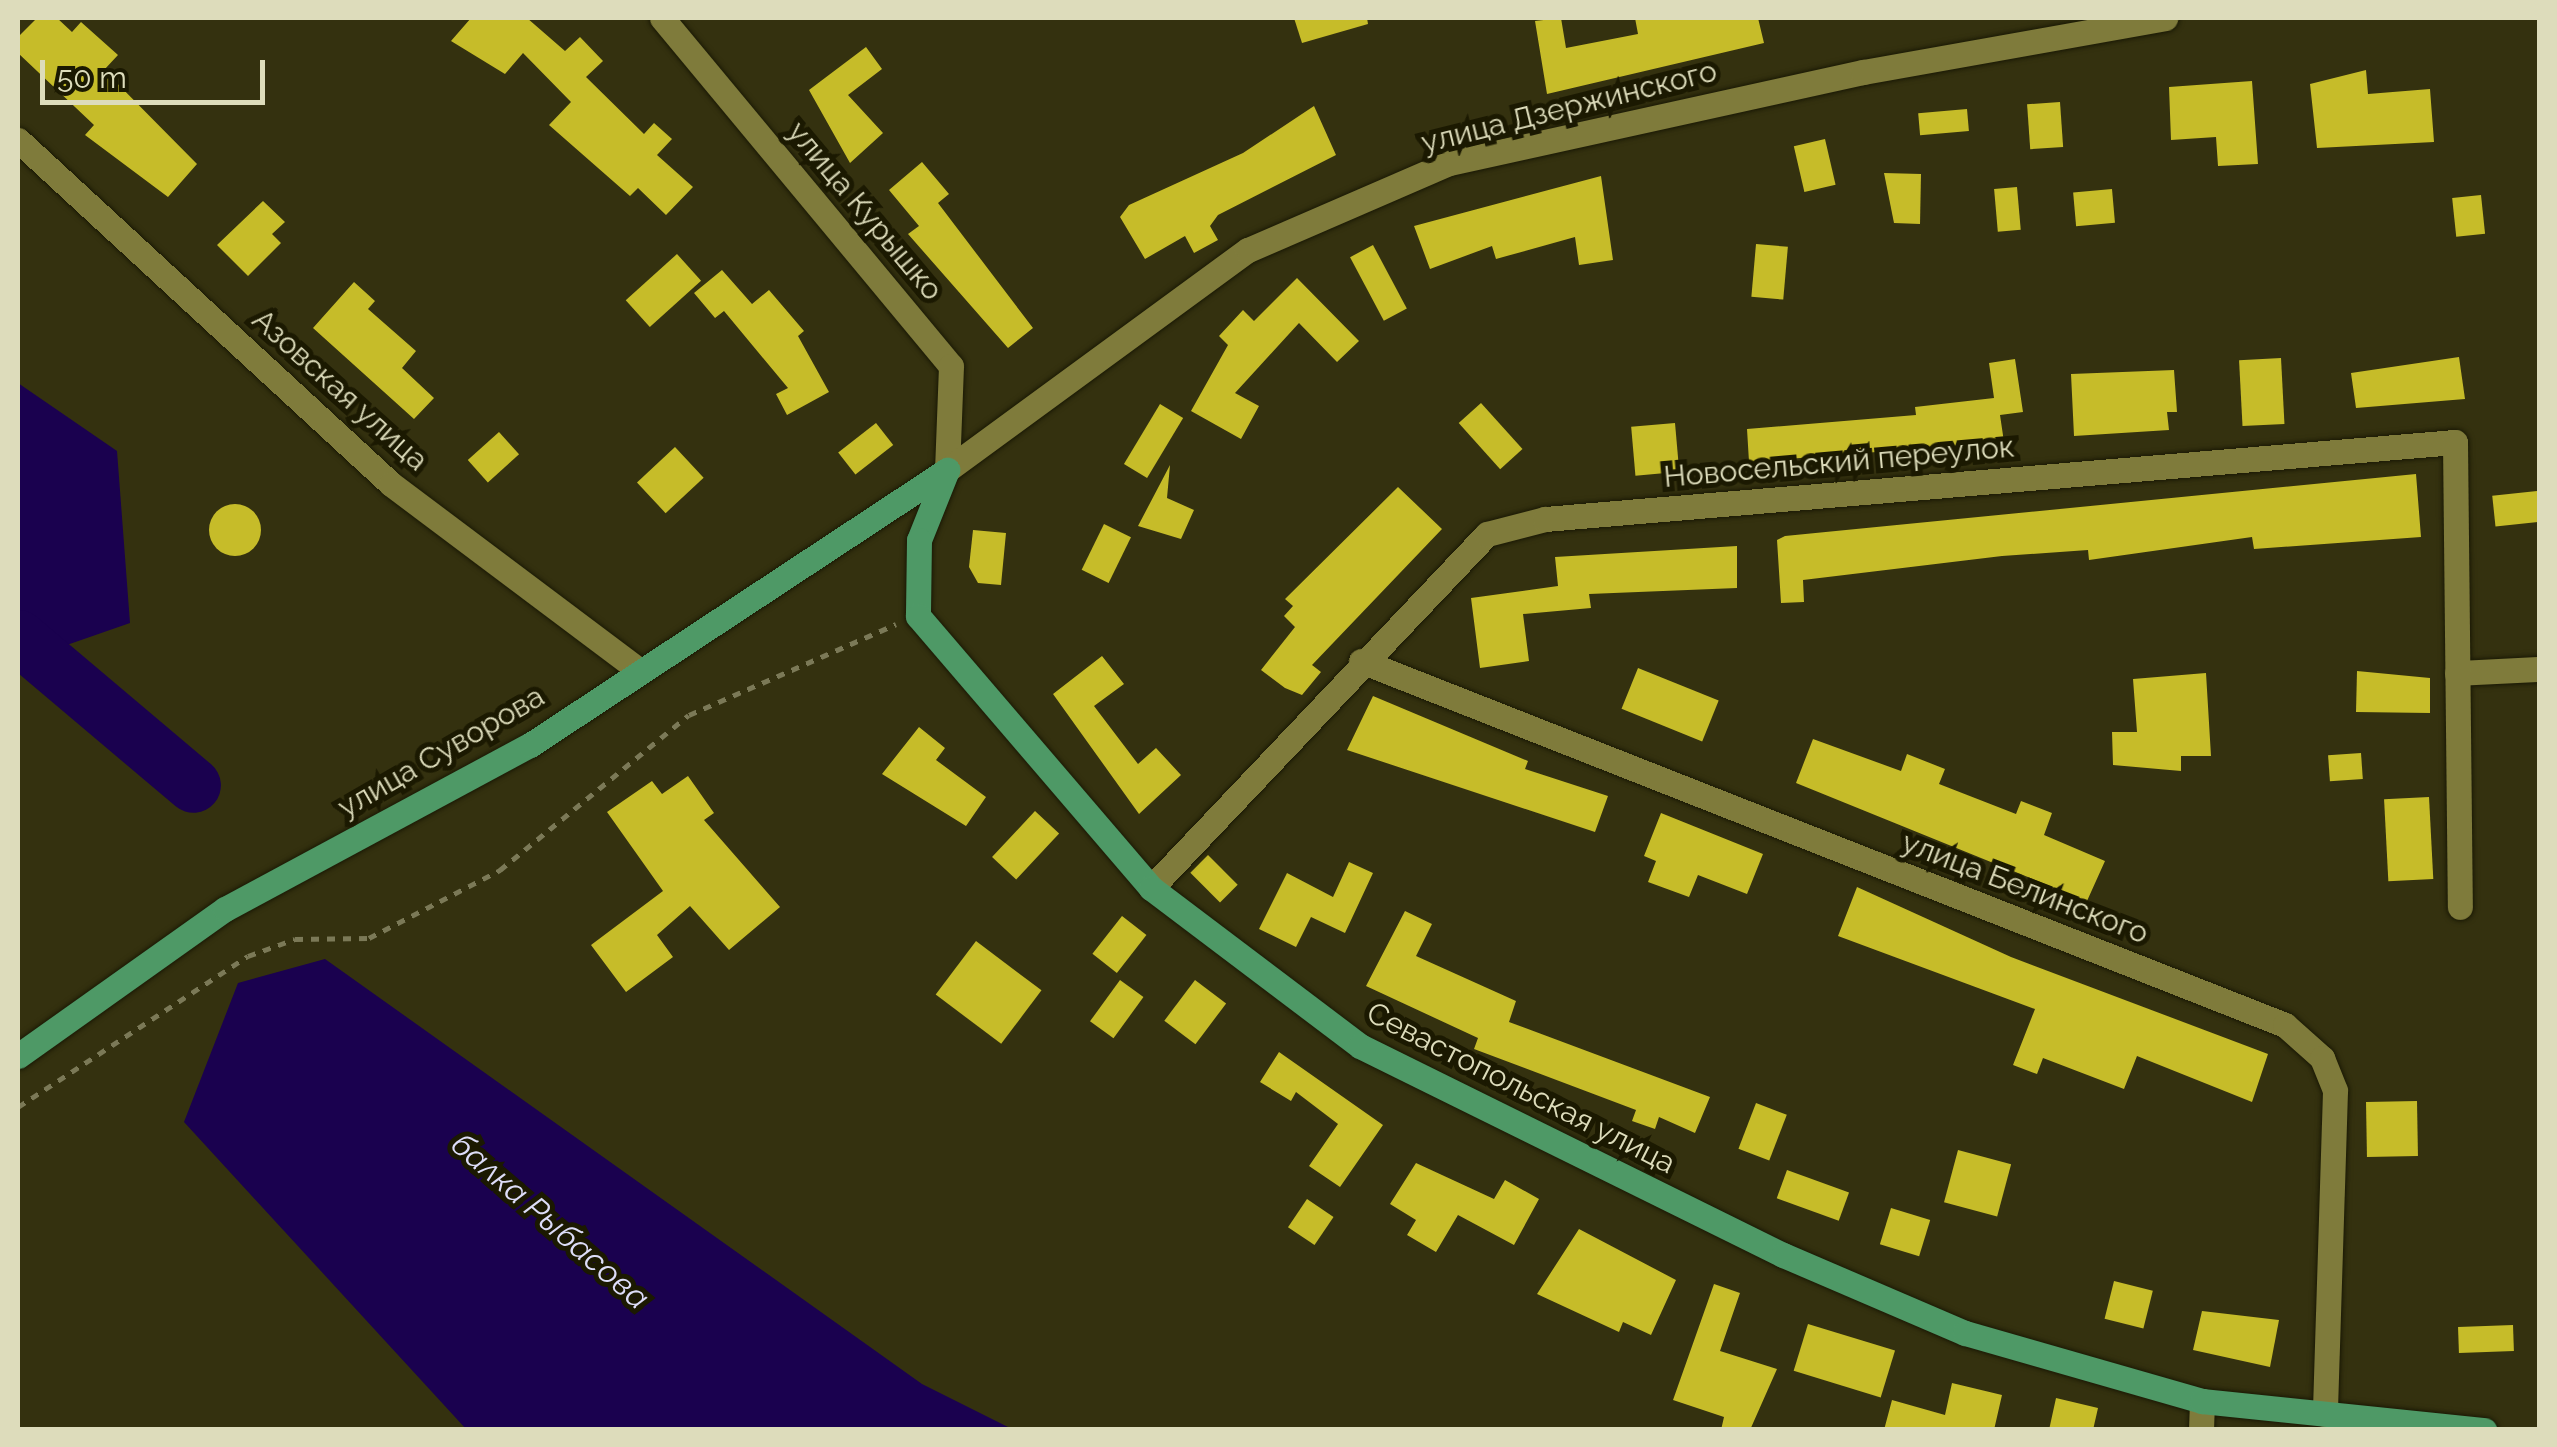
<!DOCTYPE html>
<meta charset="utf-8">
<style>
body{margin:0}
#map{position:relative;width:2557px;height:1447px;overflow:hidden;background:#34310f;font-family:Raleway,sans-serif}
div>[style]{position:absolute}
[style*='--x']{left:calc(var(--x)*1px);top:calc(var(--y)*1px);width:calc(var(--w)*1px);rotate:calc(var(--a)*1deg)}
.water>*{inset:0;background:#1a014f}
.river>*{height:55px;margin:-27.5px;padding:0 27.5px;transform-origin:27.5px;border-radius:27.5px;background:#1a014f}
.building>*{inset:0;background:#c6bc29;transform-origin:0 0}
.round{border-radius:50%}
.path>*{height:5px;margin-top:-2.5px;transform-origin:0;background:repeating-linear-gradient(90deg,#7b7957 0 8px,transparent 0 16px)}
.roads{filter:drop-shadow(0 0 2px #1a1905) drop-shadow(0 0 2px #1a1905)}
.minor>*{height:25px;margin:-12.5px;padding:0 12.5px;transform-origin:12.5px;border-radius:12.5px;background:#7f7b3b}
.major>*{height:25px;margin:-12.5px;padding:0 12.5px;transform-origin:12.5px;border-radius:12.5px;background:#4e9966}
span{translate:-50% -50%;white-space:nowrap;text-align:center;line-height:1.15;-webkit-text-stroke:10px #1b1901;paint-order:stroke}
.street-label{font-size:30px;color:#dddcbb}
.water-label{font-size:32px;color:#ddddf8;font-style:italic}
.frame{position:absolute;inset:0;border:20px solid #dddcbb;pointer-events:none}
.scale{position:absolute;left:40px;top:60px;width:225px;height:45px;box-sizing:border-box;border:5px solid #dddcbb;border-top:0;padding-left:12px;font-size:30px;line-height:35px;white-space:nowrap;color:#dddcbb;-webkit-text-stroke:8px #1b1901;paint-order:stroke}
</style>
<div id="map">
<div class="water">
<div style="clip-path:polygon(18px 383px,117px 451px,130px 623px,18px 662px)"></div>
<div style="clip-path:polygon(325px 959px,922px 1384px,1012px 1429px,466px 1429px,184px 1122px,238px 983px)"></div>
</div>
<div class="river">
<div style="--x:18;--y:637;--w:229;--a:40.2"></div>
</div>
<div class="building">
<div style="clip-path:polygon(37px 18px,57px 18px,72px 32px,81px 22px,118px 55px,104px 70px,197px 164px,168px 197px,85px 135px,94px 125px,18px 53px,18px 37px)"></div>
<div style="clip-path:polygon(471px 18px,527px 18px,565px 51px,580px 37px,603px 61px,586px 77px,644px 134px,654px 123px,672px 139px,657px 155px,693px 187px,666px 215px,638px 188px,630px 196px,549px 125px,571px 102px,523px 53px,505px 74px,451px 41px)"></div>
<div style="clip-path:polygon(1294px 18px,1367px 18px,1368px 24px,1302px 43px)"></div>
<div style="clip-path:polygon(1561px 18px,1566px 48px,1638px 34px,1635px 18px,1758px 18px,1764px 43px,1547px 94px,1535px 21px)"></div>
<div style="clip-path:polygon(866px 47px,882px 69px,848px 95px,883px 133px,850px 163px,809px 90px)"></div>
<div style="clip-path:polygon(2366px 70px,2368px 94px,2430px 89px,2434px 142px,2317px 148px,2310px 84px)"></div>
<div style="clip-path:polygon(2252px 81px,2258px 164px,2218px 166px,2216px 137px,2171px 140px,2169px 87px)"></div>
<div style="left:2060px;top:102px;width:45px;height:33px;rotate:86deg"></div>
<div style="clip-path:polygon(1314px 106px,1336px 155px,1218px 215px,1210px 226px,1218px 240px,1194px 253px,1185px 236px,1145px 259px,1120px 217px,1129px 205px,1243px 153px)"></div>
<div style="left:1967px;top:109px;width:22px;height:49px;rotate:85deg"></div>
<div style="left:1825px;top:139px;width:47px;height:32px;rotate:77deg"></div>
<div style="clip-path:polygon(922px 162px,949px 194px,938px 203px,1033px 328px,1008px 348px,908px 234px,919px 226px,889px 190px)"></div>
<div style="clip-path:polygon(1884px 173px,1921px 174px,1920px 224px,1894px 223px)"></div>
<div style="clip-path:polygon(1601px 176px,1613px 260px,1579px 265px,1575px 237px,1496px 259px,1492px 246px,1430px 269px,1414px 226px)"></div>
<div style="left:2017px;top:187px;width:43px;height:23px;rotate:85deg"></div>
<div style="left:2112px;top:189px;width:34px;height:39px;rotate:85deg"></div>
<div style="left:2481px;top:195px;width:39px;height:29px;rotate:84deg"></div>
<div style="clip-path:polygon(263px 201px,285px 222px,272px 234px,281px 243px,248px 276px,217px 245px)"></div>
<div style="left:1756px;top:244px;width:32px;height:53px;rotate:5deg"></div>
<div style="left:1373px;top:245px;width:72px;height:26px;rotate:62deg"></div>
<div style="left:677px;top:254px;width:36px;height:69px;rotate:48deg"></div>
<div style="clip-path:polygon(722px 270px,752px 304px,769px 290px,804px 331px,798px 336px,829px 392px,787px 415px,776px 394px,788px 388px,724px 311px,715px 318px,694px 293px)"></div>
<div style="clip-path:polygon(1297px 278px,1359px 341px,1337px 362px,1299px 323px,1235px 393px,1259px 406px,1241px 439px,1191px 411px,1228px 345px,1219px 336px,1243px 310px,1254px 321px)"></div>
<div style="clip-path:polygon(354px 282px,375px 301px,368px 309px,416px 351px,402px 368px,434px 398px,414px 419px,313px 328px)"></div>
<div style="clip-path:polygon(2459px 357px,2465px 399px,2356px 408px,2351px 373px)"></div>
<div style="left:2281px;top:358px;width:66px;height:42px;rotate:87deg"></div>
<div style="clip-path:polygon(2015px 359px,2023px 412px,2000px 415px,2004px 442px,1749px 462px,1747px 429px,1916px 415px,1915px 407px,1994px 398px,1989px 363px)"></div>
<div style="clip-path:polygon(2174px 370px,2177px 412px,2167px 412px,2169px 430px,2074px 436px,2071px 374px)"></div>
<div style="left:1481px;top:403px;width:62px;height:30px;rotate:48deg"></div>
<div style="left:1160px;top:404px;width:27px;height:70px;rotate:31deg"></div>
<div style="left:876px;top:423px;width:28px;height:48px;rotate:52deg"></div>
<div style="left:1675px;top:423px;width:49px;height:44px;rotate:85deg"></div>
<div style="left:499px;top:432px;width:30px;height:42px;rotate:48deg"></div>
<div style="left:675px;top:447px;width:42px;height:52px;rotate:47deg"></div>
<div style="clip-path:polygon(1170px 465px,1167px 498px,1194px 510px,1181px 539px,1138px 526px)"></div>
<div style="clip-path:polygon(2416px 474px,2421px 537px,2254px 549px,2252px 537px,2089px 560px,2088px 550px,2002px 556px,1803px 580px,1804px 602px,1781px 603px,1777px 540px,1785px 536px)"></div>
<div style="clip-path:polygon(1398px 487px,1442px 529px,1312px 665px,1321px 672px,1302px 695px,1285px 688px,1261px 670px,1295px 627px,1284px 616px,1293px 606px,1285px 599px)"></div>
<div style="left:2537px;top:491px;width:31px;height:45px;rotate:84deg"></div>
<div class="round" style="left:209px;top:504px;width:52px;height:52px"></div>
<div style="left:1104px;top:524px;width:30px;height:51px;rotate:26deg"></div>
<div style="clip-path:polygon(973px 530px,1006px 533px,1001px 585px,978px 583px,969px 567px)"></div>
<div style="clip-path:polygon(1737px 546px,1737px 588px,1589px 594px,1591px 608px,1523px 614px,1529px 661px,1480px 668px,1471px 598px,1558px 586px,1555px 557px)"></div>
<div style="clip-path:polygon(1102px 656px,1124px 684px,1094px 706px,1138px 764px,1156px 748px,1181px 775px,1139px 814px,1053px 694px)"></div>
<div style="left:1638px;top:668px;width:87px;height:44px;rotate:22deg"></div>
<div style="clip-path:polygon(2357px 671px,2430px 678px,2430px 713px,2356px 712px)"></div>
<div style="clip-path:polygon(2206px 673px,2211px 756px,2181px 756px,2181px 771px,2113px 765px,2112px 732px,2137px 732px,2133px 679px)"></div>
<div style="clip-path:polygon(1373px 696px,1528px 761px,1525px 769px,1608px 796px,1595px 832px,1347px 750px)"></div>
<div style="clip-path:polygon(919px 727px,945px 748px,936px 760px,986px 797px,966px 826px,882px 774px)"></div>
<div style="clip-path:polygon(1813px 739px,1901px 771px,1907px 754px,1945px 769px,1939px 784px,2016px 814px,2021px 801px,2052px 813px,2044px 835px,2105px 861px,2087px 901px,1796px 783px)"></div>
<div style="left:2361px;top:753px;width:26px;height:33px;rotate:86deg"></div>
<div style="clip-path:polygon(688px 776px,714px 813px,704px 820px,780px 907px,729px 950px,690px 906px,657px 935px,673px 957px,626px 992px,591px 945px,663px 891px,607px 812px,652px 781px,662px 794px)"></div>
<div style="left:2429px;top:797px;width:82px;height:45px;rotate:87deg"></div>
<div style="left:1035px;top:811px;width:33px;height:63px;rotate:43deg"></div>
<div style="clip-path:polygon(1661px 813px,1763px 854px,1747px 894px,1698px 875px,1689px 897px,1648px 882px,1656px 861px,1644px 856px)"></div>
<div style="left:1208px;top:855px;width:42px;height:25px;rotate:45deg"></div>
<div style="clip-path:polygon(1349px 862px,1373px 873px,1345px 933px,1311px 917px,1296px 947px,1259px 929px,1287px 873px,1333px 897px)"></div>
<div style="clip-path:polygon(1857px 887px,2011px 957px,2268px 1054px,2252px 1102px,2137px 1056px,2124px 1089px,2043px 1058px,2037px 1074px,2013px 1065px,2035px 1009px,1838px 936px)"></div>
<div style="clip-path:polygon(1405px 911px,1432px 924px,1416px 956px,1516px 1001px,1509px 1022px,1710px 1097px,1695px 1133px,1659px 1117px,1655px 1129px,1632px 1121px,1636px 1110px,1474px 1049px,1478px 1038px,1366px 986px)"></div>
<div style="left:1122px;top:916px;width:31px;height:48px;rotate:38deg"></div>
<div style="left:976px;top:941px;width:82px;height:67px;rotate:37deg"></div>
<div style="left:1120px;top:980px;width:29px;height:51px;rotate:36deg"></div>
<div style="left:1195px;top:980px;width:39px;height:51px;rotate:37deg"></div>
<div style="clip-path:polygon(1279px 1052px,1383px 1125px,1340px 1187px,1309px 1166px,1338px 1124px,1296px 1092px,1291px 1101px,1260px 1082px)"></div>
<div style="left:2417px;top:1101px;width:55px;height:51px;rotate:89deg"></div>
<div style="left:1756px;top:1103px;width:33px;height:49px;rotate:21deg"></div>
<div style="left:1958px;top:1150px;width:55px;height:54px;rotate:15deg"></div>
<div style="clip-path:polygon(1416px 1163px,1494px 1199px,1505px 1180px,1539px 1199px,1514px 1245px,1458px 1215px,1436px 1252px,1407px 1235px,1416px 1220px,1390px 1204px)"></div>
<div style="left:1787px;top:1170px;width:66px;height:30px;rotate:20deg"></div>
<div style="left:1307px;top:1199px;width:32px;height:34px;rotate:34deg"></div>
<div style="left:1891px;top:1208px;width:41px;height:38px;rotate:17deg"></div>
<div style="clip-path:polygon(1579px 1229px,1676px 1280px,1651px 1335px,1623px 1322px,1619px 1332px,1537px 1294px)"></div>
<div style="left:2114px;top:1281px;width:40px;height:39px;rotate:14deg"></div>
<div style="clip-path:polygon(1714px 1284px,1740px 1293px,1720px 1351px,1777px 1369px,1750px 1430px,1721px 1430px,1724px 1417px,1673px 1400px)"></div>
<div style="clip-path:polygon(2202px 1311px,2279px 1320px,2270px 1367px,2193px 1350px)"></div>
<div style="left:1808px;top:1324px;width:91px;height:49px;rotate:17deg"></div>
<div style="left:2513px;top:1325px;width:26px;height:55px;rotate:88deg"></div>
<div style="clip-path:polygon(1952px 1383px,2002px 1395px,1994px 1430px,1884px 1430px,1892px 1400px,1945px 1415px)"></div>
<div style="clip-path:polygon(2056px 1398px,2098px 1408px,2093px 1430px,2049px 1430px)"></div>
</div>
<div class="path">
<div style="--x:18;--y:1107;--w:275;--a:-33.3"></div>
<div style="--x:248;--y:956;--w:50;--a:-19.9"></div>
<div style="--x:295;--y:939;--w:74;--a:-0.8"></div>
<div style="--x:369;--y:938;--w:148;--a:-27.4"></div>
<div style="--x:500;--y:870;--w:244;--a:-39.4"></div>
<div style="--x:689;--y:715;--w:226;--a:-23.7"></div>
</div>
<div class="roads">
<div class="minor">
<div style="--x:662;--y:18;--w:452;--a:50.3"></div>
<div style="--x:951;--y:366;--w:104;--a:92.2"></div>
<div style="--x:18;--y:140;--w:507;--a:42.68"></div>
<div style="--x:391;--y:484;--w:306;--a:36.9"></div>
<div style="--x:947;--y:470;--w:373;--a:-36.2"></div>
<div style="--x:1248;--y:250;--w:219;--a:-23.4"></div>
<div style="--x:1449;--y:163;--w:424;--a:-12.4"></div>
<div style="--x:1863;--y:72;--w:307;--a:-10.1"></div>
<div style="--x:1361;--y:661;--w:993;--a:21.5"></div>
<div style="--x:2285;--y:1025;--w:50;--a:41.7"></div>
<div style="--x:2322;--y:1058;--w:35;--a:68"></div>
<div style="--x:2335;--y:1091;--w:323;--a:91.8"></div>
<div style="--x:2457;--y:673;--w:83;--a:-2.8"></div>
<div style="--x:1151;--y:888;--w:488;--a:-46.5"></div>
<div style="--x:1487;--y:534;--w:60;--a:-14.5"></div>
<div style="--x:1545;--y:519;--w:913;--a:-4.84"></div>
<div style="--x:2455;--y:442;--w:465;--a:89.4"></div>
<div style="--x:2201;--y:1430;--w:29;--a:-88"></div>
</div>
<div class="major">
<div style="--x:947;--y:470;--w:75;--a:111.8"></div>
<div style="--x:919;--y:540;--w:76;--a:90.8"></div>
<div style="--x:918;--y:616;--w:358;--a:49.4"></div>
<div style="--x:1151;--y:888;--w:262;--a:37.1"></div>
<div style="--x:1360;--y:1046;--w:472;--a:26.3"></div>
<div style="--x:1783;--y:1255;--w:198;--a:23.2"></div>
<div style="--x:1965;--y:1333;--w:247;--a:16"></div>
<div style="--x:2202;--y:1401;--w:284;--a:5.9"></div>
<div style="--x:18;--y:1056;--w:254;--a:-35.4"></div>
<div style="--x:225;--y:909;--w:346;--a:-28.3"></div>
<div style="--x:530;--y:745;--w:500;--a:-33.4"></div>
</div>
</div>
<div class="street-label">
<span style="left:1569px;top:107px;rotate:-14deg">улица Дзержинского</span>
<span style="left:865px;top:211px;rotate:50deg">улица Курышко</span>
<span style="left:340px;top:390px;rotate:42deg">Азовская улица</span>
<span style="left:1839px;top:462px;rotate:-5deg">Новосельский переулок</span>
<span style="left:441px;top:752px;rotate:-30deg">улица Суворова</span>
<span style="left:2025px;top:888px;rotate:21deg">улица Белинского</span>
<span style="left:1521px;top:1088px;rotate:27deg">Севастопольская улица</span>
</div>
<div class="water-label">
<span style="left:550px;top:1221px;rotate:41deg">балка Рыбасова</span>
</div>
<div class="frame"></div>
<div class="scale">50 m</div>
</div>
